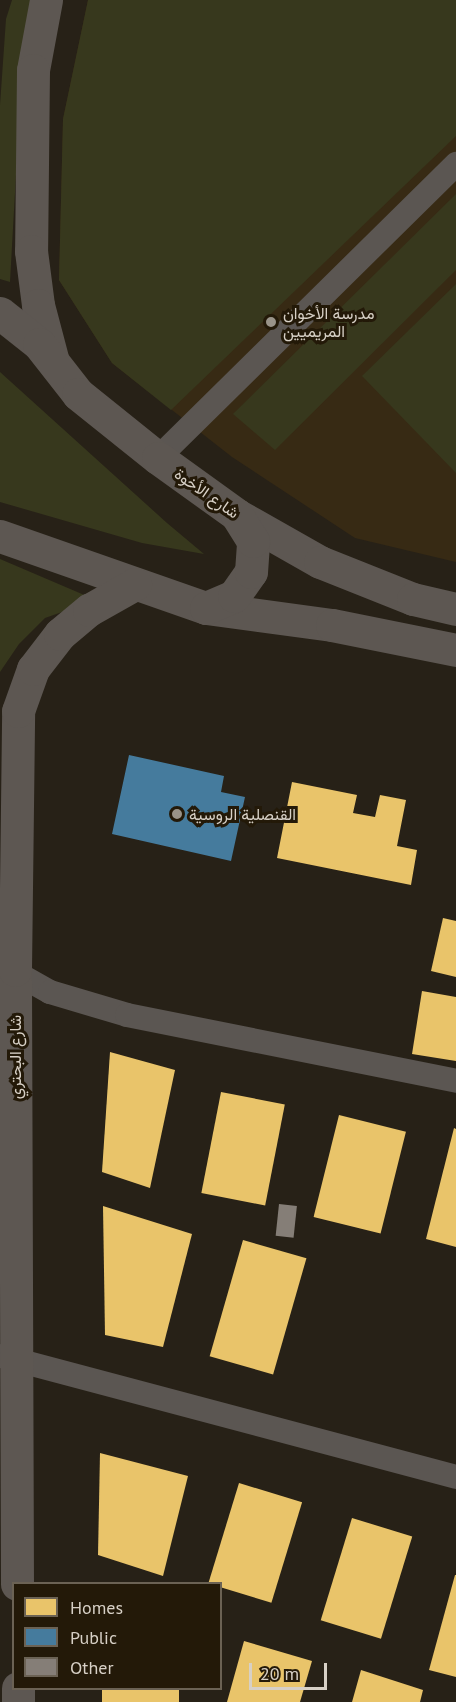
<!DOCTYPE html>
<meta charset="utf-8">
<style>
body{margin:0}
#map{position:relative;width:456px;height:1702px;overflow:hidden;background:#272117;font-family:"PT Sans",Vazirmatn,sans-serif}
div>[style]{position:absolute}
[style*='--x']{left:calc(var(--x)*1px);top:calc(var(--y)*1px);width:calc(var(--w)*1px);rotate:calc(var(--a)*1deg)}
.built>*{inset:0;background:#372a14}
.green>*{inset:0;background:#37381d}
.homes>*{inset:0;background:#e9c46a;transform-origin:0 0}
.public>*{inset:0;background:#457b9d}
.building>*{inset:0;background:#857e77;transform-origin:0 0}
.street>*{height:24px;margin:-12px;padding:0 12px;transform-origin:12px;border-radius:12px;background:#5b5652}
.secondary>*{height:33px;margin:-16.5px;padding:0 16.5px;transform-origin:16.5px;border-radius:16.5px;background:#5d5752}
.dots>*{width:16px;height:16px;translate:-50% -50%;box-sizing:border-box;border:3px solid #231908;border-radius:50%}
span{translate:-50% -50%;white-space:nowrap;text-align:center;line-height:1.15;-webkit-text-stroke:6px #231908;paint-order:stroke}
.poi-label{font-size:16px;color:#d7d0c6}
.left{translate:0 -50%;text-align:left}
.street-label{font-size:16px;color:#d7d0c6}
.legend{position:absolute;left:12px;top:1582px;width:210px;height:108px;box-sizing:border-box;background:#231908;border:2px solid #6b6254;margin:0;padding:8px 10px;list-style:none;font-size:18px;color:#d7d0c6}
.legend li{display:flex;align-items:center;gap:12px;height:30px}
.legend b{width:30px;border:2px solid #6b6254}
.scale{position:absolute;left:249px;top:1663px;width:78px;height:27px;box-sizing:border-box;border:3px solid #d7d0c6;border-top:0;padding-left:8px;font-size:18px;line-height:21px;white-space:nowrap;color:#d7d0c6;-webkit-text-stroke:4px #231908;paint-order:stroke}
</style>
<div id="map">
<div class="built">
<div style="clip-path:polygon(88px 0,456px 0,456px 562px,355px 538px,232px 457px,112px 363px,59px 280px,63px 119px)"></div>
</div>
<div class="green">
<div style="clip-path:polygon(12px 0,34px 0,22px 67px,10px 282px,0 279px,0 105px,6px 19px)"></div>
<div style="clip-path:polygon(88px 0,456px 0,456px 136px,171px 410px,112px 363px,59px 280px,63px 119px)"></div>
<div style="clip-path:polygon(456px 194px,456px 270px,275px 450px,233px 414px)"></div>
<div style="clip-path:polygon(456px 284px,456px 473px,362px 376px)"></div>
<div style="clip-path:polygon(0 372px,167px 523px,204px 554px,142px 543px,0 502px)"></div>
<div style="clip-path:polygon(0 559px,96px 600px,45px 618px,19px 644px,0 672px)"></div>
</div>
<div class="homes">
<div style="clip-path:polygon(292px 782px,357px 795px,353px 813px,375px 817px,380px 795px,406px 800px,397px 846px,417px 850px,411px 885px,277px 858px)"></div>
<div style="clip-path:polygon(443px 918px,456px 921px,456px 977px,431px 971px)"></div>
<div style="clip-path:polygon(422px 991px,456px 997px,456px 1061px,412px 1054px)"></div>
<div style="clip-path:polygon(110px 1052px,175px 1070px,150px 1188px,102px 1172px)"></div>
<div style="left:221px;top:1092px;width:65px;height:103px;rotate:11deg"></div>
<div style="left:339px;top:1115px;width:69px;height:105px;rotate:14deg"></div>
<div style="clip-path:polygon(454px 1128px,456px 1129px,456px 1247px,426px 1239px)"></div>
<div style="clip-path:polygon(103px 1206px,192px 1234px,163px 1347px,105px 1335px)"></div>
<div style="left:243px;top:1240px;width:66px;height:121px;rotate:16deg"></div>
<div style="clip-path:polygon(100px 1453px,188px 1476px,163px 1576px,98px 1555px)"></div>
<div style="left:239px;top:1483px;width:66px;height:105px;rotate:17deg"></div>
<div style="left:352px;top:1518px;width:63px;height:107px;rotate:17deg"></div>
<div style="clip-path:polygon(455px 1575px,456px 1575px,456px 1677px,429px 1670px)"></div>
<div style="clip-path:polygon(244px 1641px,312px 1661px,300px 1702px,227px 1702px)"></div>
<div style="clip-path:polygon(361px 1670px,423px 1690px,420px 1702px,352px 1702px)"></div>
<div style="left:102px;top:1688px;width:77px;height:14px"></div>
</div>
<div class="public">
<div style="clip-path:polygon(129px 755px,224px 776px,221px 792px,245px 797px,231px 861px,112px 834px)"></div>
</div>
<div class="building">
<div style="left:279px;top:1204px;width:18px;height:32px;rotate:6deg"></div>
</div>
<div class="street">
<div style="--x:158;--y:458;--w:419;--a:-44.6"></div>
<div style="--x:2;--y:965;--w:55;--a:29.4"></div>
<div style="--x:50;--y:992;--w:80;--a:16.6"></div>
<div style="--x:127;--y:1015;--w:336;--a:11.3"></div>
<div style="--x:2;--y:1356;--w:470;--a:14.9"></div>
</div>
<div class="secondary">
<div style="--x:46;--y:0;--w:71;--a:100.5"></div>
<div style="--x:33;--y:70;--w:181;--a:90.6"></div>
<div style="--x:31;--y:251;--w:54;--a:82.6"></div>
<div style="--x:38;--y:305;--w:55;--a:75.2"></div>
<div style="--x:0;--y:313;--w:50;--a:38.5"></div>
<div style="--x:39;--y:344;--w:63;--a:52"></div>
<div style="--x:78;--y:394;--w:102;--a:38.7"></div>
<div style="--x:158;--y:458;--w:97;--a:35.8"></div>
<div style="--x:237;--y:515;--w:95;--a:29.5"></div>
<div style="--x:320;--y:562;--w:100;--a:21.7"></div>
<div style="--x:413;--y:599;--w:44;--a:13.1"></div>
<div style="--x:0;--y:536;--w:218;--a:19.3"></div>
<div style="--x:206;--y:608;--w:127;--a:7.7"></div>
<div style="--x:332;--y:625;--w:126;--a:11.4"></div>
<div style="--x:206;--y:608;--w:30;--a:-23"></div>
<div style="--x:234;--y:596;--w:29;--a:-55"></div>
<div style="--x:251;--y:572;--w:31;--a:-86"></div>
<div style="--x:253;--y:541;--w:31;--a:-122"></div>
<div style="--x:17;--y:1584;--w:614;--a:-90.19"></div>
<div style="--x:15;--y:970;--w:259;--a:-89.3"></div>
<div style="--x:18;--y:711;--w:45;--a:-70.3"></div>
<div style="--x:33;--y:669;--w:44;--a:-52.4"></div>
<div style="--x:60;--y:634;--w:38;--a:-40"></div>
<div style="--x:89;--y:610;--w:53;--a:-29.5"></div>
<div style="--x:18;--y:1688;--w:14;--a:90"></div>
</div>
<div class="dots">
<div style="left:271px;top:322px;background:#999389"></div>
<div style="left:177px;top:814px;background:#999389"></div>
</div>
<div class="poi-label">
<span class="left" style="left:283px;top:322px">مدرسة الأخوان<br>المريميين</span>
<span class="left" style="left:189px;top:814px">القنصلية الروسية</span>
</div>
<div class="street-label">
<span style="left:207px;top:493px;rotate:35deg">شارع الأخوة</span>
<span style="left:15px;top:1057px;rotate:-90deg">شارع البحتري</span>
</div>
<ul class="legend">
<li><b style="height:16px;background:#e9c46a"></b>Homes</li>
<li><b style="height:16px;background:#457b9d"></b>Public</li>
<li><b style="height:16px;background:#857e77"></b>Other</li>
</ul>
<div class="scale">20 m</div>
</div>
